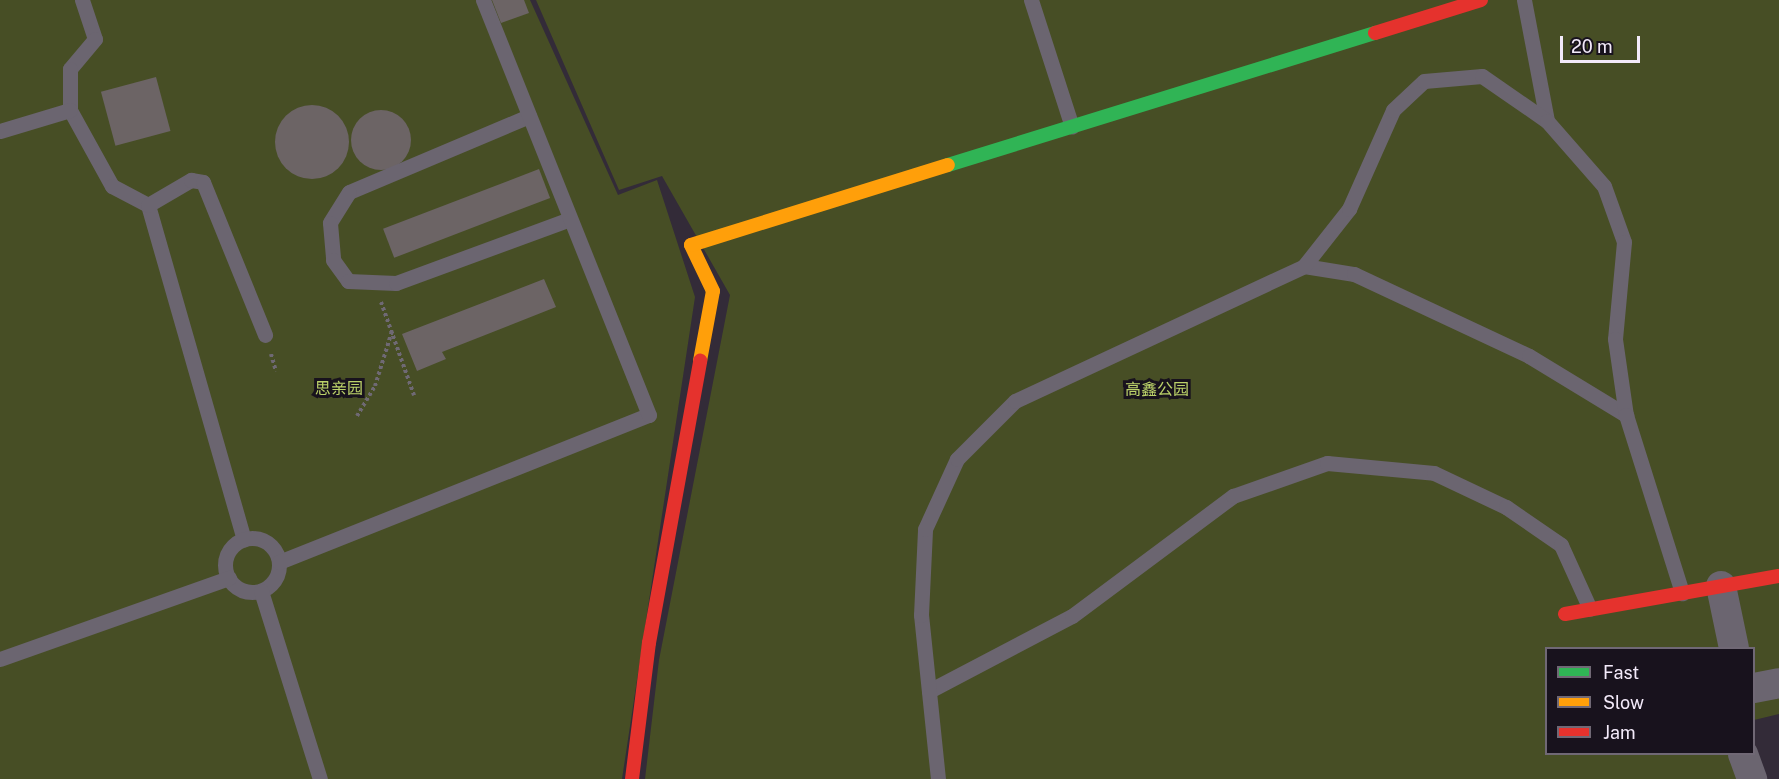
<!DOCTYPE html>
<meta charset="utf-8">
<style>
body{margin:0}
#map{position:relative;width:1779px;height:779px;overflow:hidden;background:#332b38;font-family:"Public Sans","Noto Sans SC",sans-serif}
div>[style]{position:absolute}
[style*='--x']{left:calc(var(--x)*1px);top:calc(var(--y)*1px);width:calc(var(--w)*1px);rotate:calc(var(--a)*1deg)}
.green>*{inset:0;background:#474e25}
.building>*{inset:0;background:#6c6465;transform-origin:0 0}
.round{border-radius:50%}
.path>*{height:4px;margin-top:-2px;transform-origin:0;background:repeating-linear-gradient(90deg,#6f6974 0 3px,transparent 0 6px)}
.lane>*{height:15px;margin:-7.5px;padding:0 7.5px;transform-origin:7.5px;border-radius:7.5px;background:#6b6570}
.lane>.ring{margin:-7.5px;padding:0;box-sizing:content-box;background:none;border:15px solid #6b6570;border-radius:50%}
.street>*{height:30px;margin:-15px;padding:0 15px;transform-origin:15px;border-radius:15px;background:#6b6570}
.fast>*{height:14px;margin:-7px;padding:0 7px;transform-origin:7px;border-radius:7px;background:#30b455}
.slow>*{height:14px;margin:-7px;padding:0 7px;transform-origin:7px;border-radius:7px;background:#ff9f0a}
.jam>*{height:14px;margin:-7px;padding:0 7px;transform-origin:7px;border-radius:7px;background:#e5322d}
span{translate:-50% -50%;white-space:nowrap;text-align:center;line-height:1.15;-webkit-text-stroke:6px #18121d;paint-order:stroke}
.park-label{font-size:16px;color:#bcd269}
.legend{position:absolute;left:1545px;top:647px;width:210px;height:108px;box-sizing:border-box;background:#18121d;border:2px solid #706875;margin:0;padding:8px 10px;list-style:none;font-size:18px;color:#f3eafa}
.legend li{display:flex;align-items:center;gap:12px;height:30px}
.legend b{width:30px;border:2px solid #706875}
.scale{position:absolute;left:1560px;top:36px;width:80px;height:27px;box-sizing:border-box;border:3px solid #f3eafa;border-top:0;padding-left:8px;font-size:18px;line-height:21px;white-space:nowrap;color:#f3eafa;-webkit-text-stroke:4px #18121d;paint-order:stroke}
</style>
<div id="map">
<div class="green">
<div style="clip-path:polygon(0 0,530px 0,618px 195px,657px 180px,695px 297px,622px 779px,0 779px)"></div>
<div style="clip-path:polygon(536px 0,1779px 0,1779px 714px,1754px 720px,1754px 648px,1546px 648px,1546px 754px,1754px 754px,1765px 779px,645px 779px,659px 660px,730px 295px,662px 176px,619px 190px)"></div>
</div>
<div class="building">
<div style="clip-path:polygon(492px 0,524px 0,529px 13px,501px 23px)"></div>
<div style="left:156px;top:77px;width:56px;height:57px;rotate:75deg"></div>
<div class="round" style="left:275px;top:105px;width:74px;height:74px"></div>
<div class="round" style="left:351px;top:110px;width:60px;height:60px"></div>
<div style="left:539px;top:169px;width:31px;height:167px;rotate:69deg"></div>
<div style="clip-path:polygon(544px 279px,556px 307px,442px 352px,446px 359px,417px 371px,402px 334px)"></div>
</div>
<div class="path">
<div style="--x:381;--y:302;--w:99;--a:70.5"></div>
<div style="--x:271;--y:354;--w:18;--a:74"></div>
<div style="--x:357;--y:416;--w:35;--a:-59"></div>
<div style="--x:375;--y:386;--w:58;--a:-72.8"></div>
</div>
<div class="lane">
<div style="--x:82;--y:0;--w:41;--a:71.6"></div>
<div style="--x:95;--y:39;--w:39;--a:130"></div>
<div style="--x:70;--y:69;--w:41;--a:90"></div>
<div style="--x:70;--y:110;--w:87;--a:61.1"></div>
<div style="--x:112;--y:186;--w:41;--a:27.8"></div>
<div style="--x:148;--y:205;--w:348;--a:74"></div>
<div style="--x:1031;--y:0;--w:133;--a:72.1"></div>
<div style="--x:1524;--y:0;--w:123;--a:79.2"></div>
<div style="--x:529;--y:116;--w:195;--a:157.1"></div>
<div style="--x:349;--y:192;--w:36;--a:122"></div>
<div style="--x:330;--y:223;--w:37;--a:85"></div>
<div style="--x:333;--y:260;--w:26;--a:54"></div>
<div style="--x:348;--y:281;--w:48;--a:2.4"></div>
<div style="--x:396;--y:283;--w:185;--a:-20.2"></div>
<div style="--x:0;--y:131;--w:73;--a:-16.7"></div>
<div style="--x:148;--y:205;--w:50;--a:-30.2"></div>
<div style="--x:191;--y:180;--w:12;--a:9"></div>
<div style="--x:203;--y:182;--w:165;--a:67.9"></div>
<div style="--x:1304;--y:266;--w:51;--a:9.1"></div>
<div style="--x:1354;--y:274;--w:193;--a:25.1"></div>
<div style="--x:1529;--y:356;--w:114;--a:31.3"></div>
<div class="ring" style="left:225px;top:538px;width:39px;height:39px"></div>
<div style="--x:279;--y:562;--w:398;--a:-21.7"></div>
<div style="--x:649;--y:415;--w:447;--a:-111.8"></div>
<div style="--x:261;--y:591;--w:197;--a:72.6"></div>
<div style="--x:0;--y:659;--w:243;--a:-19.5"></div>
<div style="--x:929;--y:691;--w:161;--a:-27.7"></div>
<div style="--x:1072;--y:616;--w:201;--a:-36.7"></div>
<div style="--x:1233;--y:496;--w:100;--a:-19.3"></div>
<div style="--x:1327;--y:463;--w:107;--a:5.3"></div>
<div style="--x:1434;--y:473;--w:80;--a:25.3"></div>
<div style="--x:1506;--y:507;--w:67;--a:34.6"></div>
<div style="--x:1561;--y:545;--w:70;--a:65.6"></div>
<div style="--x:938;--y:779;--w:165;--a:-95.9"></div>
<div style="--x:921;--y:615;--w:86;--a:-87.3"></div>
<div style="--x:925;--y:529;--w:77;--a:-65.4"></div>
<div style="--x:957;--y:459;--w:82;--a:-45"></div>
<div style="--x:1015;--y:401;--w:319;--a:-25"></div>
<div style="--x:1304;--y:266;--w:73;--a:-51.7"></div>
<div style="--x:1349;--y:209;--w:108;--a:-66"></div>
<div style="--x:1393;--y:110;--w:42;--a:-43.1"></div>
<div style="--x:1424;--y:81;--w:58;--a:-4.9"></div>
<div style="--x:1482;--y:76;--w:79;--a:34.7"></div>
<div style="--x:1547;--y:121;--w:86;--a:48.8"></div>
<div style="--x:1604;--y:186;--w:59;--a:70.3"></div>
<div style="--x:1624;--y:242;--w:97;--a:95.3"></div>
<div style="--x:1615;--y:339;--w:77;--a:81.8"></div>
<div style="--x:1626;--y:415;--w:187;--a:72.5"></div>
</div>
<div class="street">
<div style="--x:1721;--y:586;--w:63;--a:78.2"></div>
<div style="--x:1754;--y:688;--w:25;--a:-11"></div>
<div style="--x:1743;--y:754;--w:27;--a:70"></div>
</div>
<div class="fast">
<div style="--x:948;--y:165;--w:447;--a:-17.2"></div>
</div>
<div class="slow">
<div style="--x:700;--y:361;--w:71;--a:-79.5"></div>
<div style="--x:713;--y:291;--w:51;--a:-115.6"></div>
<div style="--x:691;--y:245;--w:269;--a:-17.3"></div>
</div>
<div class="jam">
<div style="--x:1375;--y:33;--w:111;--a:-17.3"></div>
<div style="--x:1565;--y:614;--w:217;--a:-10.1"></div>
<div style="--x:632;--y:779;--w:137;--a:-82.9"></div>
<div style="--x:649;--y:643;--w:287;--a:-79.7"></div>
</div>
<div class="park-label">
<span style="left:339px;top:389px">思亲园</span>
<span style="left:1157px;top:390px">高鑫公园</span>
</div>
<ul class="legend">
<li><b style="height:8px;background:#30b455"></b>Fast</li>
<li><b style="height:8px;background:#ff9f0a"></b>Slow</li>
<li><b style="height:8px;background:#e5322d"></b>Jam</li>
</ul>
<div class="scale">20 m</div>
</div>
